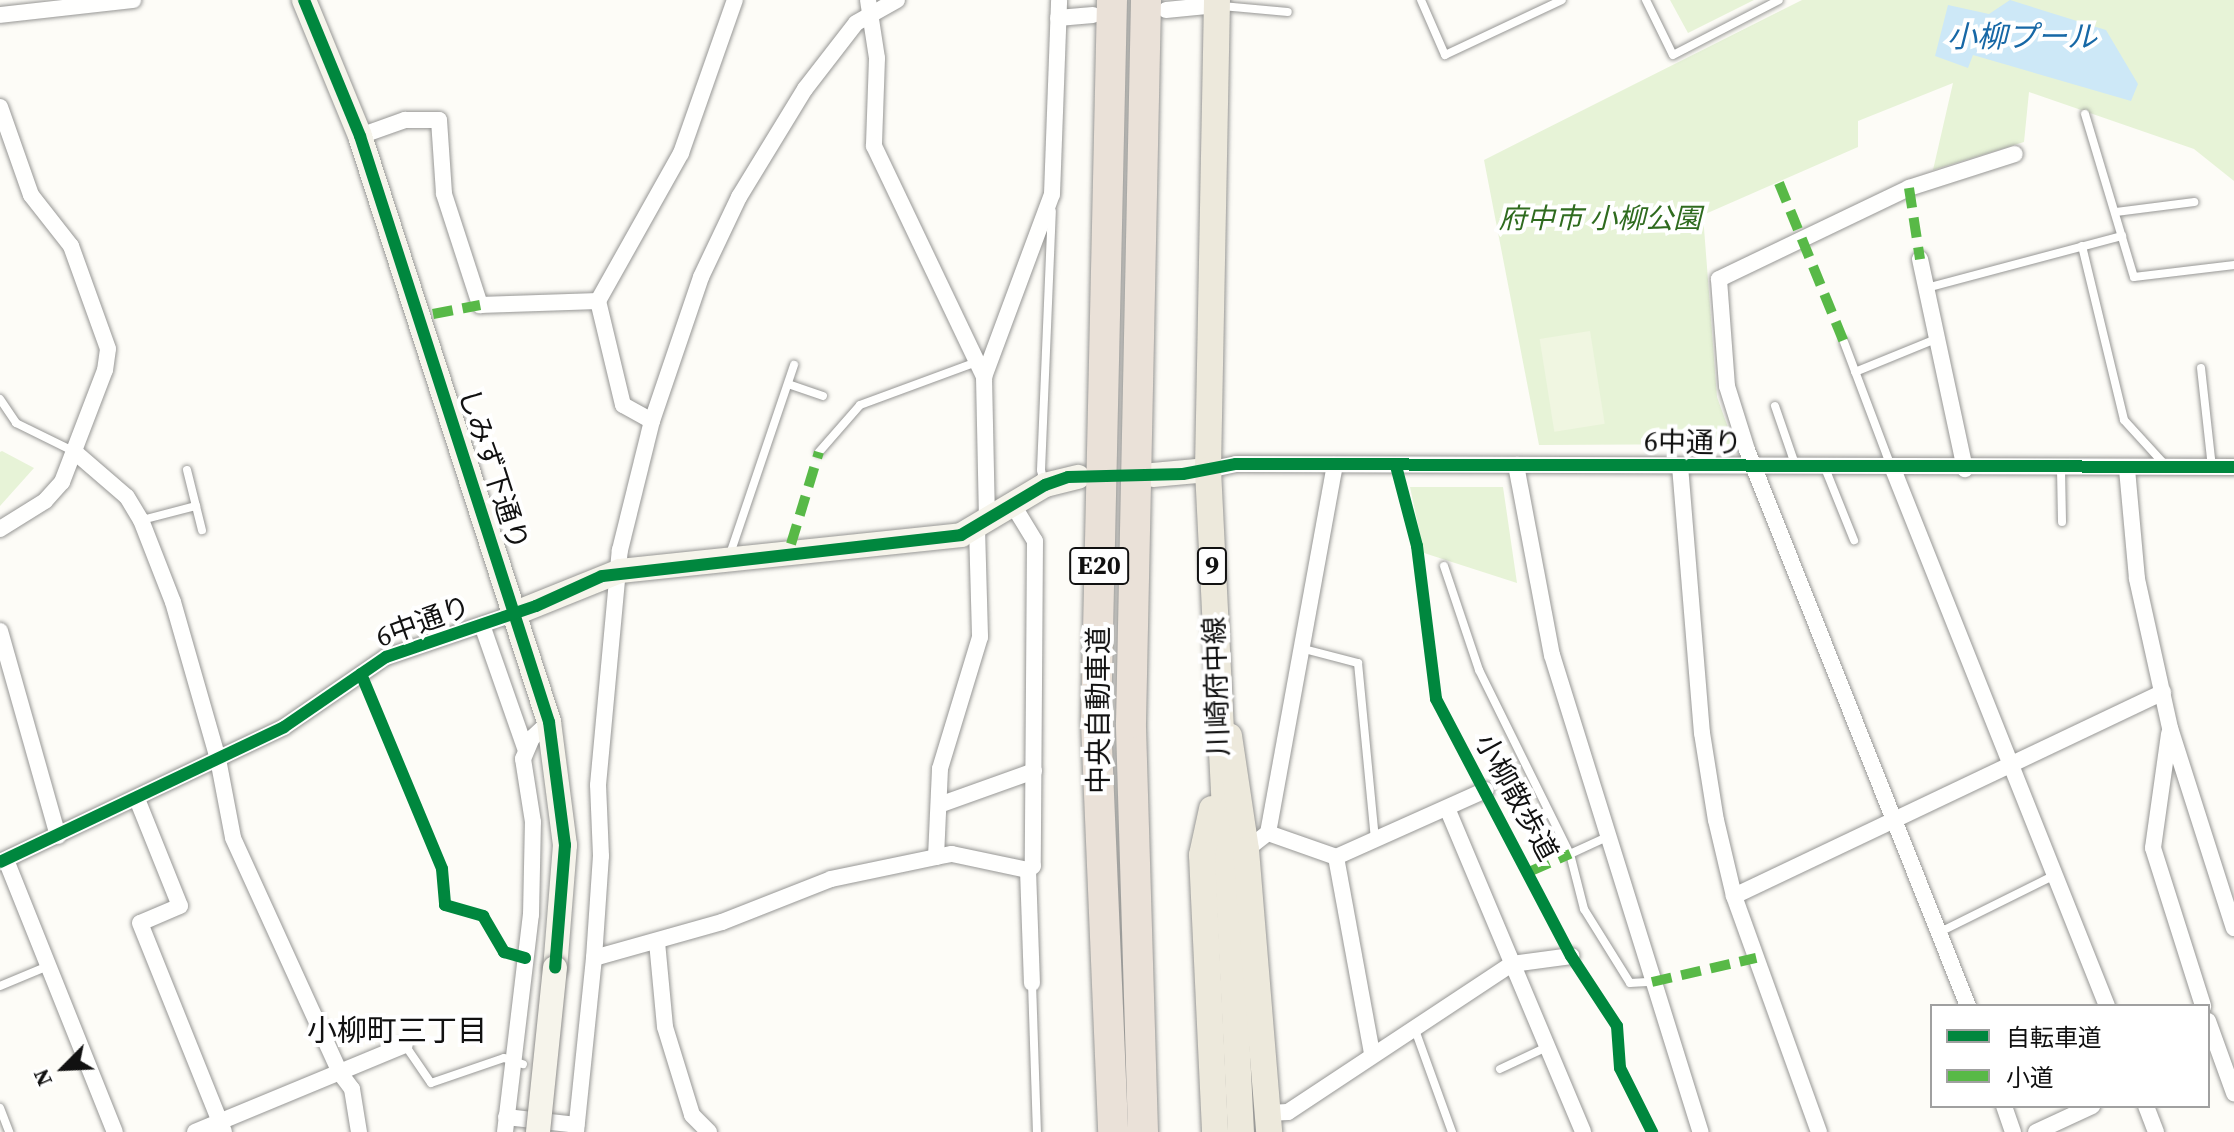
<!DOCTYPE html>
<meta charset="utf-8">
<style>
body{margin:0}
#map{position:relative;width:2234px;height:1132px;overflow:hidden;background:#fdfcf7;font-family:"Source Serif 4","Noto Sans JP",serif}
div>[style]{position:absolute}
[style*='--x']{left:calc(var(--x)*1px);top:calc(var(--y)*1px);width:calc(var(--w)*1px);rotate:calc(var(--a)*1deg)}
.green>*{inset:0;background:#e7f3d7}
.pitch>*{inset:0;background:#f0f6e1;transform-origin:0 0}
.water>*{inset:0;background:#cde8f7}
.roads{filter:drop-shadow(0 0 2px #979795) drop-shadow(0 0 2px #979795)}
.lane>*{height:8px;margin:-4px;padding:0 4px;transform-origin:4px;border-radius:4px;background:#fffffe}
.street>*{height:16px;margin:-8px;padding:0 8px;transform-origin:8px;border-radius:8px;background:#fffffe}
.secondary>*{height:24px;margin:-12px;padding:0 12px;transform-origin:12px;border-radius:12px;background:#f6f4eb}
.primary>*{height:26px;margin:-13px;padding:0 13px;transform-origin:13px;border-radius:13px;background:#ede9dc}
.highway>*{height:30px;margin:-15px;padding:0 15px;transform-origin:15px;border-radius:15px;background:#eae1d8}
.bridges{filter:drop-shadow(0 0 2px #8e8d8b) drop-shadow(0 0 2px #8e8d8b)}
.secondary-bridge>*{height:24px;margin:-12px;padding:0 12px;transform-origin:12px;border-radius:12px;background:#f6f4eb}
.quiet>*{height:10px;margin-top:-5px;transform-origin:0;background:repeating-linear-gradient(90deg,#58b947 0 20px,transparent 0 30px)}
.cycleway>*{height:12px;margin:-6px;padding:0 6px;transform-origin:6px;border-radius:6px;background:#00873e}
span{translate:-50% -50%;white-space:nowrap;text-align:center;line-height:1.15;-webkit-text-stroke:8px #fff;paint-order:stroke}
.shield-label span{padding:2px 6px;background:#fff;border:2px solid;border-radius:6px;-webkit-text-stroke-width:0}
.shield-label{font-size:26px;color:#111;font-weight:700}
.park-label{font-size:28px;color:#2f6b1f;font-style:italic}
.street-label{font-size:28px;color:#111}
.water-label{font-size:30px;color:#1768a6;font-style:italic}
.neighbourhood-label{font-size:30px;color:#111}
.legend{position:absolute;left:1930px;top:1004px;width:280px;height:104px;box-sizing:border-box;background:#fff;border:2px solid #a0a0a0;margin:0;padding:10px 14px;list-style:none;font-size:24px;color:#111}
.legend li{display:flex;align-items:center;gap:16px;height:40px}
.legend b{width:40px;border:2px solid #a0a0a0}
.north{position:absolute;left:24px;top:1028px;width:80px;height:80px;-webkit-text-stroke:6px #fff;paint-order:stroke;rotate:246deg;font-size:22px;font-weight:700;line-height:32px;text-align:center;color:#111}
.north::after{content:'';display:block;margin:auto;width:28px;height:36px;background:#111;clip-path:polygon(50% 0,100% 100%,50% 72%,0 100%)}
</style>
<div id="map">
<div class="green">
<div style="clip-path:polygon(1670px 0,1754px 0,1688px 33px)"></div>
<div style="clip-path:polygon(1802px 0,2234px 0,2234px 181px,2194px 149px,2029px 92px,2024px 142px,1933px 170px,1953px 83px,1858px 121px,1858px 147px,1703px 215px,1717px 397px,1734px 444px,1539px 445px,1484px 160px)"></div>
<div style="clip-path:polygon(2px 451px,34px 468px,0 506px,0 452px)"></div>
<div style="clip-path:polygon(1410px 487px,1503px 487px,1517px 583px,1424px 553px)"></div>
</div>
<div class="pitch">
<div style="left:1590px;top:331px;width:94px;height:51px;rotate:81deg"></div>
</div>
<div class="water">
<div style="clip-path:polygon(2010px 0,2106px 30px,2138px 84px,2131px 101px,1973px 55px,1968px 68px,1935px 56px,1948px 5px,1989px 14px)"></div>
</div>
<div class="roads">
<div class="lane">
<div style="--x:1421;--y:0;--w:60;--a:66.4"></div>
<div style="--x:1445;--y:55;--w:129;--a:-25.2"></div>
<div style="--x:1646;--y:0;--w:61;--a:63.9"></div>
<div style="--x:1673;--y:55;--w:119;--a:-27.4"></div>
<div style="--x:1222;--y:6;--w:66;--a:5.2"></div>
<div style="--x:2085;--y:114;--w:170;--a:73.3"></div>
<div style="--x:2134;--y:277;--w:101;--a:-6.8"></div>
<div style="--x:2116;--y:212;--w:79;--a:-7.3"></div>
<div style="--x:2082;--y:246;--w:179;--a:76.4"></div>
<div style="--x:2124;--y:420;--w:65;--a:47.5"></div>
<div style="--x:1926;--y:288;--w:203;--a:-14.9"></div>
<div style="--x:1844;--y:342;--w:136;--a:69.3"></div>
<div style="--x:2201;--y:368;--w:100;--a:83.7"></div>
<div style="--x:1855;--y:372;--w:87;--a:-22.2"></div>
<div style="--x:788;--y:384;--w:37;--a:19"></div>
<div style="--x:0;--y:399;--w:29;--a:56"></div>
<div style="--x:16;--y:423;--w:66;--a:26.2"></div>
<div style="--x:1775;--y:406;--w:65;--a:71"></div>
<div style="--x:819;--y:452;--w:62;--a:-48.9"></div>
<div style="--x:860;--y:405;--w:125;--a:-20.2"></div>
<div style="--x:1825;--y:468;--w:78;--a:68.1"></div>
<div style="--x:2061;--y:469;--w:53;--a:88.9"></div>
<div style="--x:187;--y:470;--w:62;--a:76"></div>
<div style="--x:1044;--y:484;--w:14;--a:-102"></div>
<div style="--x:1041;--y:470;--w:259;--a:-87.6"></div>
<div style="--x:142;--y:520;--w:56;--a:-14.5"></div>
<div style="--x:729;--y:557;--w:203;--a:-71.3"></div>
<div style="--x:1444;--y:566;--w:110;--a:71.4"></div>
<div style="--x:1479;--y:670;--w:205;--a:63.7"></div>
<div style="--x:1570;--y:854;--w:57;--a:75.7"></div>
<div style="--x:1584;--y:909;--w:87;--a:58.1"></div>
<div style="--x:1630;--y:983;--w:22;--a:-3"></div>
<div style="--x:1304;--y:649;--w:56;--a:14.5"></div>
<div style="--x:1358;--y:663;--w:177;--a:84.5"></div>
<div style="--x:1570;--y:854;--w:41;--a:-24.7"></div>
<div style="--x:1940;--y:932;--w:128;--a:-26.4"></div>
<div style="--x:1032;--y:983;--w:149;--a:88.1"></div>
<div style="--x:0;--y:986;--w:52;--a:-22.6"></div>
<div style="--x:1414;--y:1027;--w:112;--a:70.1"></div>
<div style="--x:405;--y:1045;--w:46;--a:55.6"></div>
<div style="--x:431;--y:1083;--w:77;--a:-18.9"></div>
<div style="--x:504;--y:1058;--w:20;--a:18"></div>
<div style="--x:1500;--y:1069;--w:52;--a:-25.1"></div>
<div style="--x:0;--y:1108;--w:26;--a:69"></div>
</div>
<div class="street">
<div style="--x:868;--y:0;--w:59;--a:81.2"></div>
<div style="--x:877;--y:58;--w:88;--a:92"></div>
<div style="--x:874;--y:146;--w:256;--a:64.5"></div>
<div style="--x:984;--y:377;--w:144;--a:88.8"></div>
<div style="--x:1166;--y:10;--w:51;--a:-5.6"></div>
<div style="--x:0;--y:15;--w:134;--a:-6.4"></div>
<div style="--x:1058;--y:18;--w:35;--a:-5"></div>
<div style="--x:0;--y:107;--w:93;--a:70.6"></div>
<div style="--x:31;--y:195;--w:65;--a:51.9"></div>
<div style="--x:71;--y:246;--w:109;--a:70.2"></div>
<div style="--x:108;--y:349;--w:21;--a:98"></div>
<div style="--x:105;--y:370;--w:120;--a:111"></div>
<div style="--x:62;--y:482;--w:25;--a:132"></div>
<div style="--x:45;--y:501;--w:53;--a:148.1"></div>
<div style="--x:360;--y:136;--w:48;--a:-19.6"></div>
<div style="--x:405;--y:120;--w:34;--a:0"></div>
<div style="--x:439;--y:120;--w:74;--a:86.1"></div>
<div style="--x:444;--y:194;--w:117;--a:72"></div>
<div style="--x:480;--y:305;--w:118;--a:-1.9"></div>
<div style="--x:1920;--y:259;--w:215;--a:77.9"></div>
<div style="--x:984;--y:377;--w:195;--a:-69.6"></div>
<div style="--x:1052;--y:194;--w:194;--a:-87.9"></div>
<div style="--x:652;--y:421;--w:33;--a:-151"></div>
<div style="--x:623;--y:405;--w:107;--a:-103.5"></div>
<div style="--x:598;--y:301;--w:170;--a:-60.7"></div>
<div style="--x:681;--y:153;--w:162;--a:-70.6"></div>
<div style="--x:76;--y:453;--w:67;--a:40.8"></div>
<div style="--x:127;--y:497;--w:27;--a:59"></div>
<div style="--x:141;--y:520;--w:88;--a:68.7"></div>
<div style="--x:173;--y:602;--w:163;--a:74"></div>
<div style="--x:218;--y:759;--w:80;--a:79.2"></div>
<div style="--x:233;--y:838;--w:258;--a:65.5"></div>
<div style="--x:340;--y:1073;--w:20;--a:53"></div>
<div style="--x:352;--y:1089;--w:44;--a:80.8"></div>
<div style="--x:1516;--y:465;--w:193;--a:79.3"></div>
<div style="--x:1552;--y:655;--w:500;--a:72.7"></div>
<div style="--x:1680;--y:466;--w:268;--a:85.3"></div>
<div style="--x:1702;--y:733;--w:88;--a:80.9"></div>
<div style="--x:1716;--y:820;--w:78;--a:76.7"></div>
<div style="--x:1734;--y:896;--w:251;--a:70.2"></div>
<div style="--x:1893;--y:469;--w:578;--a:68.27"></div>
<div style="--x:2127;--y:469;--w:110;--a:84.8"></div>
<div style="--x:2137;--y:579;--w:153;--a:77.5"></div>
<div style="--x:2170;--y:728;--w:210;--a:72.3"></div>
<div style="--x:1208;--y:470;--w:29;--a:-12"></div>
<div style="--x:1236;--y:464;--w:998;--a:0.17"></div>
<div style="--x:1013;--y:505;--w:42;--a:58.6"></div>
<div style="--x:1035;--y:541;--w:325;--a:90.4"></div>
<div style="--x:1033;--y:866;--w:6;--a:141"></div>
<div style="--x:977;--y:528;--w:109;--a:88.4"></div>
<div style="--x:980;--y:637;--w:138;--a:106.9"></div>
<div style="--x:940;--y:769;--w:88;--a:92.6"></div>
<div style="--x:936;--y:857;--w:16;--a:-11"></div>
<div style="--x:952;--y:854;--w:78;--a:11.9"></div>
<div style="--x:1028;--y:870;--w:113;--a:88"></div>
<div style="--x:482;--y:625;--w:130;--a:70.7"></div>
<div style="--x:0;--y:631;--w:213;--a:74.2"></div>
<div style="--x:2169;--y:734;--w:115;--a:98"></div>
<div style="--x:2153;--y:848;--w:166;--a:72.4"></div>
<div style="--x:137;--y:799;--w:115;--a:68.1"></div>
<div style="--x:180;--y:906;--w:43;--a:157"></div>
<div style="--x:140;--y:923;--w:225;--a:68.1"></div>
<div style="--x:939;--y:805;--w:101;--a:-19.7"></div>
<div style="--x:1447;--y:808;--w:351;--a:67.2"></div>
<div style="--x:1268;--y:833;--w:72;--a:19.4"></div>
<div style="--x:1336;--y:857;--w:164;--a:-24.1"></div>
<div style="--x:1246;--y:850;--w:28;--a:-38"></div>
<div style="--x:1268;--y:833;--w:374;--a:-79.7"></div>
<div style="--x:1336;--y:857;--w:200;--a:79.6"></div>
<div style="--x:6;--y:860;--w:293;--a:68.2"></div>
<div style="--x:0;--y:862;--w:314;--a:-25.4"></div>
<div style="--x:284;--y:727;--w:124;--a:-34.5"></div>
<div style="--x:386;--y:657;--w:137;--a:-18.7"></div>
<div style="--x:1734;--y:896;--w:475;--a:-25.4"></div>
<div style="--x:657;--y:942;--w:85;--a:84.6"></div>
<div style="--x:665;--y:1027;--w:92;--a:72.9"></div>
<div style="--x:692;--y:1115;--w:24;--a:45"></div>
<div style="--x:594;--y:958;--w:102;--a:-86.1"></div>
<div style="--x:601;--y:856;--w:71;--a:-92.4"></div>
<div style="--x:598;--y:785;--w:236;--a:-84.7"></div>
<div style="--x:620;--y:550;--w:133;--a:-76.1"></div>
<div style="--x:652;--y:421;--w:152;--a:-71.2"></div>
<div style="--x:701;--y:277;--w:89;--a:-64.6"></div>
<div style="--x:739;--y:197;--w:127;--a:-58.6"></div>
<div style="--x:805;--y:89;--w:83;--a:-52.3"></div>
<div style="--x:856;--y:23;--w:47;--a:-29.3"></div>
<div style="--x:1968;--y:1006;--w:598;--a:-111.68"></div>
<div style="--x:1747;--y:450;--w:67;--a:-107.4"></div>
<div style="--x:1727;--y:386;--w:107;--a:-94.3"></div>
<div style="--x:1719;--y:279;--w:211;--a:-25.6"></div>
<div style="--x:1909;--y:188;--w:111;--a:-17.8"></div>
<div style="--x:2208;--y:1021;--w:77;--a:70.1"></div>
<div style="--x:2004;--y:1106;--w:28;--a:71"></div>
<div style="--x:2146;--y:1106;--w:28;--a:69"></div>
<div style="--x:1268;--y:1113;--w:20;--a:-3"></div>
<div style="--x:1288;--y:1112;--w:268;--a:-33.5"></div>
<div style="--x:1512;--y:964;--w:60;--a:-7.7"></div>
<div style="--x:506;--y:1117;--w:71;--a:6.4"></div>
<div style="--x:195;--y:1132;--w:227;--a:-22.5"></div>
<div style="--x:505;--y:1132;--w:219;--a:-83.2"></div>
<div style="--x:531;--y:915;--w:93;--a:-88.8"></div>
<div style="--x:533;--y:822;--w:64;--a:-99"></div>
<div style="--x:523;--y:759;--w:23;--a:-67"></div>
<div style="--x:532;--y:738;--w:23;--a:-43"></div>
<div style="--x:576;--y:1132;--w:175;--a:-84.1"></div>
<div style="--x:594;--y:958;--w:133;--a:-15.7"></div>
<div style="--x:722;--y:922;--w:117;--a:-21.5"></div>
<div style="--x:831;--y:879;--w:107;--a:-11.8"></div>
<div style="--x:2036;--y:1132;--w:62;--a:-24.9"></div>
</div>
<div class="secondary">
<div style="--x:304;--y:0;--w:147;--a:67.6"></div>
<div style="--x:360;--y:136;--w:616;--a:72.12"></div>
<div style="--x:549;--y:722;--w:124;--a:82.6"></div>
<div style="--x:565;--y:845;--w:123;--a:94.6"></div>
<div style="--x:1153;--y:475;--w:55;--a:-5.2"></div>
<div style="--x:516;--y:613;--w:112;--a:-22"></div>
<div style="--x:620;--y:571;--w:343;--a:-6"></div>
<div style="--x:961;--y:535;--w:98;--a:-30.8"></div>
<div style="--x:1045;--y:485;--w:34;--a:-14"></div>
</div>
<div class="primary">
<div style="--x:1217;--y:0;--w:470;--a:91.1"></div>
<div style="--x:1208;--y:470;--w:663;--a:87.15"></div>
<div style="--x:1229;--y:736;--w:115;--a:81.5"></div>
<div style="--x:1246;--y:850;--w:283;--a:85.3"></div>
<div style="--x:1212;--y:809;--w:47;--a:102.3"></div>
<div style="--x:1202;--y:855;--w:277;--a:87.3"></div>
</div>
<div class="highway">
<div style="--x:1112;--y:0;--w:722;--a:91.27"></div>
<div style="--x:1096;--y:722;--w:410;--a:87.6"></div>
<div style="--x:1143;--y:1132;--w:409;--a:-91.7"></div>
<div style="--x:1131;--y:723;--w:723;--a:-88.81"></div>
</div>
</div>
<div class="bridges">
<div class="secondary-bridge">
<div style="--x:538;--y:1132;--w:165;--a:-84.1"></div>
</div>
</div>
<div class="quiet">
<div style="--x:1779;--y:183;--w:172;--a:67.8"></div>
<div style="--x:1909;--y:188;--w:72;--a:81.2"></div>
<div style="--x:433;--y:314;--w:48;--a:-10.8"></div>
<div style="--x:791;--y:544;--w:96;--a:-73.1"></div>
<div style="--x:1531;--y:871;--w:43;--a:-23.6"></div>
<div style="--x:1652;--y:982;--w:107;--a:-13"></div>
</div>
<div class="cycleway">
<div style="--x:304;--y:0;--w:147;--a:67.6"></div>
<div style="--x:360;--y:136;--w:616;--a:72.12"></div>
<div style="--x:549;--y:722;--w:124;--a:82.6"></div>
<div style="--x:565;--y:845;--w:123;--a:94.6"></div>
<div style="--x:1396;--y:466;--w:83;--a:75.3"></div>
<div style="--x:1417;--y:546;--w:154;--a:82.9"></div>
<div style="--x:1436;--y:699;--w:290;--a:62.3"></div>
<div style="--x:1571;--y:956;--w:84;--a:56.7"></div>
<div style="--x:1617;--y:1026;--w:42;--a:85.9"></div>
<div style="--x:1620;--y:1068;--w:72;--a:63.4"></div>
<div style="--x:361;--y:674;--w:211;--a:67.4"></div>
<div style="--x:442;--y:869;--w:36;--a:85"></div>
<div style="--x:445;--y:905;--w:40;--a:16"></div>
<div style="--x:483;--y:916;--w:42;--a:59.7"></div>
<div style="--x:504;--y:952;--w:22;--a:16"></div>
<div style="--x:0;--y:862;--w:314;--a:-25.4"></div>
<div style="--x:284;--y:727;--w:124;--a:-34.5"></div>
<div style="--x:386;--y:657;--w:158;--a:-18.8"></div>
<div style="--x:536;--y:606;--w:72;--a:-24.4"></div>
<div style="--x:602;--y:576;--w:361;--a:-6.5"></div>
<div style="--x:961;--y:535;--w:98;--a:-30.8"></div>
<div style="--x:1045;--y:485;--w:24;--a:-19"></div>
<div style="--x:1068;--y:477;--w:115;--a:-1.5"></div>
<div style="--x:1183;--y:474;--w:54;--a:-10.7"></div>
<div style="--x:1236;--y:464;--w:998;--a:0.17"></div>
</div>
<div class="shield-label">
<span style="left:1099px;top:566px">E20</span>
<span style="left:1212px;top:566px">9</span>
</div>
<div class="park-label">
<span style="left:1600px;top:218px">府中市 小柳公園</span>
</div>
<div class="street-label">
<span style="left:1693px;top:442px;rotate:1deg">6中通り</span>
<span style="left:494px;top:469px;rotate:72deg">しみず下通り</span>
<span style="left:423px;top:621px;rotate:-20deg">6中通り</span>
<span style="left:1216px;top:686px;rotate:-92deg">川崎府中線</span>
<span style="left:1098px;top:710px;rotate:-90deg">中央自動車道</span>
<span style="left:1517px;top:797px;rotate:61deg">小柳散歩道</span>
</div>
<div class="water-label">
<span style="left:2022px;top:37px">小柳プール</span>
</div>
<div class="neighbourhood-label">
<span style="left:397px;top:1031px">小柳町三丁目</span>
</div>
<ul class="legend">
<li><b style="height:10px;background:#00873e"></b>自転車道</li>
<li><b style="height:10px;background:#58b947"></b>小道</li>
</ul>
<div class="north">N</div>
</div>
